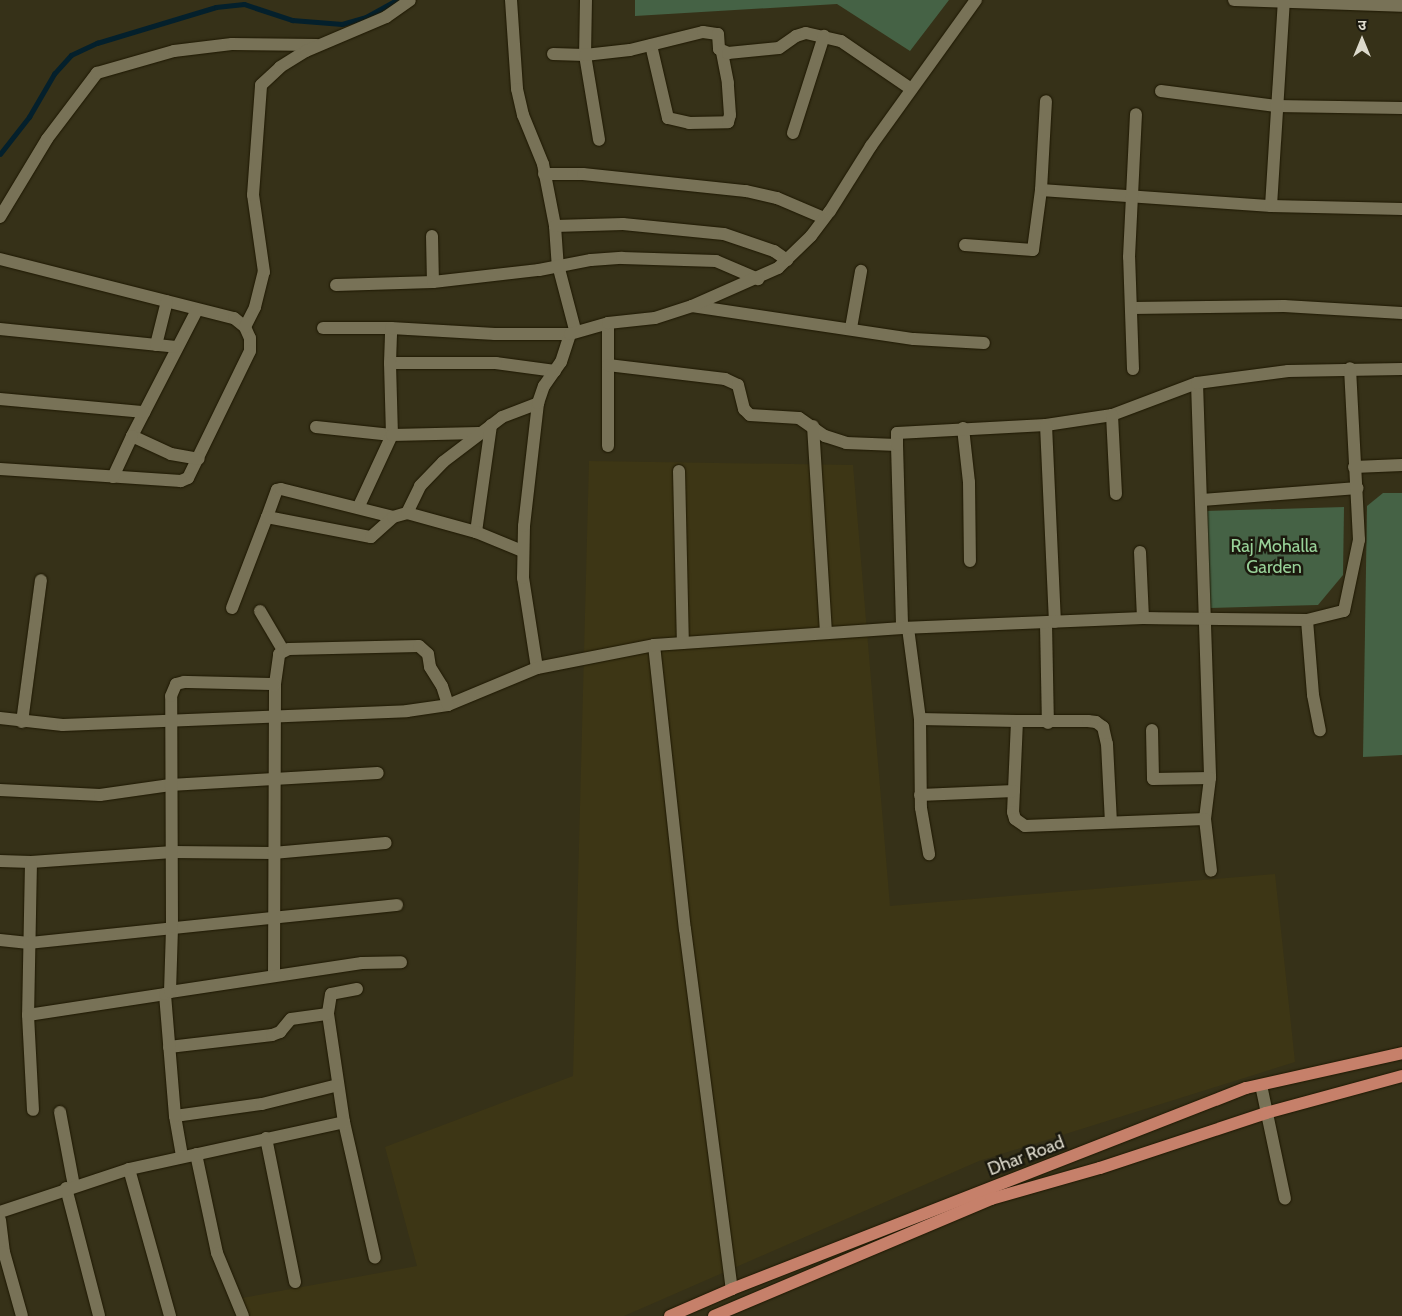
<!DOCTYPE html>
<meta charset="utf-8">
<style>
body{margin:0}
#map{position:relative;width:1402px;height:1316px;overflow:hidden;background:#363118;font-family:Cabin,"Noto Sans Devanagari",sans-serif}
div>[style]{position:absolute}
[style*='--x']{left:calc(var(--x)*1px);top:calc(var(--y)*1px);width:calc(var(--w)*1px);rotate:calc(var(--a)*1deg)}
.built>*{inset:0;background:#3d3615}
.green>*{inset:0;background:#456245}
.stream>*{height:4.5px;margin:-2.25px;padding:0 2.25px;transform-origin:2.25px;border-radius:2.25px;background:#04202c}
.roads{filter:drop-shadow(0 0 1px #1e1802) drop-shadow(0 0 1px #1e1802)}
.minor>*{height:12px;margin:-6px;padding:0 6px;transform-origin:6px;border-radius:6px;background:#787257}
.major>*{height:12px;margin:-6px;padding:0 6px;transform-origin:6px;border-radius:6px;background:#c6806a}
span{translate:-50% -50%;white-space:nowrap;text-align:center;line-height:1.15;-webkit-text-stroke:5px #1b190e;paint-order:stroke}
.park-label{font-size:18px;color:#98d198}
.street-label{font-size:18px;color:#dddacc}
.north{position:absolute;left:1337px;top:15px;width:50px;height:50px;-webkit-text-stroke:4px #1b190e;paint-order:stroke;rotate:0deg;font-size:14px;font-weight:700;line-height:20px;text-align:center;color:#dddacc}
.north::after{content:'';display:block;margin:auto;width:18px;height:22px;background:#dddacc;clip-path:polygon(50% 0,100% 100%,50% 72%,0 100%)}
</style>
<div id="map">
<div class="built">
<div style="clip-path:polygon(589px 461px,853px 465px,890px 906px,1275px 874px,1295px 1062px,979px 1161px,624px 1316px,249px 1316px,242px 1298px,417px 1266px,385px 1147px,573px 1076px)"></div>
</div>
<div class="green">
<div style="clip-path:polygon(635px 0,949px 0,910px 51px,837px 4px,635px 16px)"></div>
<div style="clip-path:polygon(1383px 493px,1402px 493px,1402px 755px,1363px 757px,1367px 506px)"></div>
<div style="clip-path:polygon(1344px 507px,1343px 575px,1318px 605px,1210px 608px,1205px 511px)"></div>
</div>
<div class="stream">
<div style="--x:0;--y:154;--w:47;--a:-51.9"></div>
<div style="--x:29;--y:117;--w:50;--a:-59.8"></div>
<div style="--x:54;--y:74;--w:25;--a:-48"></div>
<div style="--x:71;--y:55;--w:29;--a:-25"></div>
<div style="--x:97;--y:43;--w:124;--a:-16.8"></div>
<div style="--x:216;--y:7;--w:28;--a:-6"></div>
<div style="--x:244;--y:4;--w:51;--a:18.4"></div>
<div style="--x:292;--y:20;--w:50;--a:4.6"></div>
<div style="--x:342;--y:24;--w:25;--a:-16"></div>
<div style="--x:366;--y:17;--w:35;--a:-29"></div>
</div>
<div class="roads">
<div class="minor">
<div style="--x:511;--y:0;--w:89;--a:86.1"></div>
<div style="--x:517;--y:89;--w:27;--a:77"></div>
<div style="--x:523;--y:115;--w:53;--a:67.8"></div>
<div style="--x:543;--y:164;--w:63;--a:79"></div>
<div style="--x:555;--y:226;--w:39;--a:86"></div>
<div style="--x:558;--y:265;--w:67;--a:75.3"></div>
<div style="--x:586;--y:0;--w:55;--a:91"></div>
<div style="--x:585;--y:55;--w:86;--a:80.6"></div>
<div style="--x:1234;--y:0;--w:168;--a:2"></div>
<div style="--x:651;--y:45;--w:75;--a:76.9"></div>
<div style="--x:668;--y:118;--w:22;--a:13"></div>
<div style="--x:689;--y:123;--w:39;--a:-1"></div>
<div style="--x:728;--y:122;--w:7;--a:-74"></div>
<div style="--x:730;--y:115;--w:32;--a:-94"></div>
<div style="--x:728;--y:83;--w:32;--a:-101"></div>
<div style="--x:553;--y:54;--w:32;--a:2"></div>
<div style="--x:585;--y:55;--w:45;--a:-6.3"></div>
<div style="--x:630;--y:50;--w:75;--a:-13.9"></div>
<div style="--x:703;--y:32;--w:15;--a:8"></div>
<div style="--x:718;--y:34;--w:15;--a:86"></div>
<div style="--x:719;--y:49;--w:10;--a:24"></div>
<div style="--x:728;--y:53;--w:51;--a:-5.6"></div>
<div style="--x:779;--y:48;--w:21;--a:-35"></div>
<div style="--x:796;--y:36;--w:10;--a:-17"></div>
<div style="--x:806;--y:33;--w:36;--a:13"></div>
<div style="--x:841;--y:41;--w:85;--a:34.4"></div>
<div style="--x:1161;--y:91;--w:116;--a:7.4"></div>
<div style="--x:1276;--y:106;--w:126;--a:0.9"></div>
<div style="--x:793;--y:133;--w:102;--a:-72.3"></div>
<div style="--x:544;--y:174;--w:39;--a:0"></div>
<div style="--x:583;--y:174;--w:164;--a:6"></div>
<div style="--x:746;--y:191;--w:32;--a:13"></div>
<div style="--x:777;--y:198;--w:51;--a:23.1"></div>
<div style="--x:1041;--y:190;--w:231;--a:4"></div>
<div style="--x:1271;--y:206;--w:131;--a:1.3"></div>
<div style="--x:1271;--y:206;--w:206;--a:-86.4"></div>
<div style="--x:0;--y:217;--w:91;--a:-58.9"></div>
<div style="--x:47;--y:139;--w:83;--a:-52.9"></div>
<div style="--x:97;--y:73;--w:80;--a:-15.9"></div>
<div style="--x:174;--y:51;--w:58;--a:-6.9"></div>
<div style="--x:232;--y:44;--w:85;--a:0.7"></div>
<div style="--x:555;--y:226;--w:68;--a:-1.7"></div>
<div style="--x:623;--y:224;--w:101;--a:5.7"></div>
<div style="--x:724;--y:234;--w:53;--a:18.8"></div>
<div style="--x:774;--y:251;--w:16;--a:35"></div>
<div style="--x:432;--y:236;--w:46;--a:88.8"></div>
<div style="--x:965;--y:245;--w:68;--a:4.2"></div>
<div style="--x:1033;--y:250;--w:61;--a:-82.4"></div>
<div style="--x:1041;--y:190;--w:89;--a:-86.8"></div>
<div style="--x:0;--y:259;--w:241;--a:14.2"></div>
<div style="--x:234;--y:318;--w:14;--a:39"></div>
<div style="--x:245;--y:327;--w:12;--a:66"></div>
<div style="--x:250;--y:338;--w:13;--a:90"></div>
<div style="--x:250;--y:351;--w:141;--a:116"></div>
<div style="--x:188;--y:478;--w:8;--a:157"></div>
<div style="--x:181;--y:481;--w:181;--a:-176.2"></div>
<div style="--x:336;--y:285;--w:97;--a:-1.8"></div>
<div style="--x:433;--y:282;--w:107;--a:-6.5"></div>
<div style="--x:539;--y:270;--w:53;--a:-10.9"></div>
<div style="--x:591;--y:260;--w:31;--a:-4"></div>
<div style="--x:622;--y:258;--w:94;--a:1.8"></div>
<div style="--x:716;--y:261;--w:46;--a:23.2"></div>
<div style="--x:692;--y:306;--w:224;--a:8.5"></div>
<div style="--x:914;--y:339;--w:70;--a:3.3"></div>
<div style="--x:1132;--y:308;--w:152;--a:-0.8"></div>
<div style="--x:1284;--y:306;--w:118;--a:3.4"></div>
<div style="--x:197;--y:310;--w:142;--a:117.3"></div>
<div style="--x:132;--y:436;--w:43;--a:24.8"></div>
<div style="--x:171;--y:454;--w:28;--a:10"></div>
<div style="--x:608;--y:323;--w:123;--a:90"></div>
<div style="--x:245;--y:327;--w:22;--a:-63"></div>
<div style="--x:255;--y:307;--w:36;--a:-76"></div>
<div style="--x:264;--y:272;--w:78;--a:-98.1"></div>
<div style="--x:253;--y:195;--w:110;--a:-85.8"></div>
<div style="--x:261;--y:85;--w:26;--a:-43"></div>
<div style="--x:280;--y:67;--w:31;--a:-32"></div>
<div style="--x:306;--y:51;--w:87;--a:-23"></div>
<div style="--x:386;--y:17;--w:29;--a:-35"></div>
<div style="--x:323;--y:328;--w:68;--a:0"></div>
<div style="--x:851;--y:328;--w:58;--a:-80"></div>
<div style="--x:0;--y:329;--w:177;--a:5.8"></div>
<div style="--x:156;--y:345;--w:45;--a:-76"></div>
<div style="--x:608;--y:365;--w:118;--a:6.8"></div>
<div style="--x:725;--y:379;--w:14;--a:25"></div>
<div style="--x:738;--y:385;--w:25;--a:76"></div>
<div style="--x:744;--y:409;--w:8;--a:45"></div>
<div style="--x:750;--y:415;--w:49;--a:3.5"></div>
<div style="--x:799;--y:418;--w:32;--a:35"></div>
<div style="--x:825;--y:436;--w:22;--a:18"></div>
<div style="--x:846;--y:443;--w:51;--a:2.2"></div>
<div style="--x:897;--y:445;--w:183;--a:88.4"></div>
<div style="--x:1133;--y:369;--w:112;--a:-92"></div>
<div style="--x:1129;--y:257;--w:143;--a:-87.2"></div>
<div style="--x:555;--y:371;--w:60;--a:-172.3"></div>
<div style="--x:496;--y:363;--w:106;--a:180"></div>
<div style="--x:390;--y:363;--w:35;--a:-88"></div>
<div style="--x:391;--y:328;--w:104;--a:3.3"></div>
<div style="--x:495;--y:334;--w:75;--a:0"></div>
<div style="--x:1197;--y:383;--w:395;--a:88.1"></div>
<div style="--x:1210;--y:778;--w:41;--a:97"></div>
<div style="--x:0;--y:399;--w:145;--a:5.2"></div>
<div style="--x:1112;--y:415;--w:91;--a:-20.6"></div>
<div style="--x:1197;--y:383;--w:92;--a:-7.5"></div>
<div style="--x:1288;--y:371;--w:114;--a:-1"></div>
<div style="--x:1046;--y:425;--w:67;--a:-8.6"></div>
<div style="--x:1112;--y:415;--w:79;--a:87.1"></div>
<div style="--x:813;--y:426;--w:206;--a:86.4"></div>
<div style="--x:316;--y:427;--w:76;--a:6"></div>
<div style="--x:392;--y:435;--w:72;--a:-91.6"></div>
<div style="--x:963;--y:428;--w:54;--a:83.7"></div>
<div style="--x:969;--y:482;--w:79;--a:89.3"></div>
<div style="--x:897;--y:445;--w:12;--a:-90"></div>
<div style="--x:897;--y:433;--w:149;--a:-3.1"></div>
<div style="--x:1046;--y:425;--w:197;--a:87.4"></div>
<div style="--x:1354;--y:467;--w:48;--a:-2.4"></div>
<div style="--x:679;--y:471;--w:172;--a:88.7"></div>
<div style="--x:113;--y:477;--w:45;--a:-65.1"></div>
<div style="--x:1202;--y:500;--w:156;--a:-4.4"></div>
<div style="--x:359;--y:506;--w:78;--a:-65.1"></div>
<div style="--x:392;--y:435;--w:87;--a:-1.3"></div>
<div style="--x:407;--y:513;--w:30;--a:-64"></div>
<div style="--x:420;--y:486;--w:33;--a:-46"></div>
<div style="--x:443;--y:462;--w:74;--a:-37.3"></div>
<div style="--x:502;--y:417;--w:39;--a:-21"></div>
<div style="--x:267;--y:517;--w:29;--a:-70"></div>
<div style="--x:277;--y:490;--w:4;--a:-14"></div>
<div style="--x:281;--y:489;--w:115;--a:14"></div>
<div style="--x:476;--y:532;--w:108;--a:-82"></div>
<div style="--x:1140;--y:552;--w:66;--a:87.4"></div>
<div style="--x:232;--y:608;--w:97;--a:-69"></div>
<div style="--x:267;--y:517;--w:106;--a:10.9"></div>
<div style="--x:371;--y:537;--w:30;--a:-42"></div>
<div style="--x:393;--y:517;--w:15;--a:-16"></div>
<div style="--x:407;--y:513;--w:72;--a:15.4"></div>
<div style="--x:476;--y:532;--w:50;--a:22.4"></div>
<div style="--x:260;--y:611;--w:45;--a:59.5"></div>
<div style="--x:1307;--y:620;--w:75;--a:85.4"></div>
<div style="--x:1313;--y:695;--w:36;--a:79"></div>
<div style="--x:1046;--y:623;--w:100;--a:88.9"></div>
<div style="--x:908;--y:628;--w:92;--a:82.5"></div>
<div style="--x:920;--y:719;--w:89;--a:89.4"></div>
<div style="--x:921;--y:808;--w:47;--a:80.1"></div>
<div style="--x:654;--y:645;--w:286;--a:83.8"></div>
<div style="--x:685;--y:929;--w:363;--a:82.6"></div>
<div style="--x:537;--y:668;--w:91;--a:-98.8"></div>
<div style="--x:523;--y:578;--w:52;--a:-88.9"></div>
<div style="--x:524;--y:526;--w:124;--a:-83.5"></div>
<div style="--x:538;--y:403;--w:18;--a:-71"></div>
<div style="--x:544;--y:386;--w:29;--a:-55"></div>
<div style="--x:561;--y:362;--w:29;--a:-72"></div>
<div style="--x:570;--y:334;--w:40;--a:-16"></div>
<div style="--x:608;--y:323;--w:47;--a:-6.1"></div>
<div style="--x:655;--y:318;--w:39;--a:-18"></div>
<div style="--x:692;--y:306;--w:94;--a:-23.8"></div>
<div style="--x:778;--y:268;--w:46;--a:-44.1"></div>
<div style="--x:811;--y:236;--w:31;--a:-53"></div>
<div style="--x:830;--y:211;--w:77;--a:-57.8"></div>
<div style="--x:871;--y:146;--w:180;--a:-54.3"></div>
<div style="--x:0;--y:718;--w:63;--a:6.3"></div>
<div style="--x:63;--y:725;--w:344;--a:-2.3"></div>
<div style="--x:407;--y:711;--w:41;--a:-8.3"></div>
<div style="--x:448;--y:705;--w:96;--a:-22.6"></div>
<div style="--x:537;--y:668;--w:119;--a:-11.1"></div>
<div style="--x:654;--y:645;--w:249;--a:-3.9"></div>
<div style="--x:902;--y:628;--w:241;--a:-2.4"></div>
<div style="--x:1143;--y:618;--w:164;--a:0.7"></div>
<div style="--x:1307;--y:620;--w:38;--a:-14"></div>
<div style="--x:1344;--y:611;--w:73;--a:-78.1"></div>
<div style="--x:1359;--y:540;--w:172;--a:-93"></div>
<div style="--x:920;--y:719;--w:97;--a:1.2"></div>
<div style="--x:1017;--y:721;--w:91;--a:92.5"></div>
<div style="--x:1013;--y:812;--w:7;--a:74"></div>
<div style="--x:1015;--y:819;--w:12;--a:35"></div>
<div style="--x:1025;--y:826;--w:180;--a:-2.2"></div>
<div style="--x:1205;--y:819;--w:52;--a:83.4"></div>
<div style="--x:1017;--y:721;--w:71;--a:0"></div>
<div style="--x:1088;--y:721;--w:8;--a:7"></div>
<div style="--x:1096;--y:722;--w:9;--a:36"></div>
<div style="--x:1103;--y:727;--w:17;--a:77"></div>
<div style="--x:1107;--y:744;--w:78;--a:87.1"></div>
<div style="--x:22;--y:722;--w:143;--a:-82.4"></div>
<div style="--x:1152;--y:730;--w:49;--a:88.8"></div>
<div style="--x:1153;--y:779;--w:57;--a:-1"></div>
<div style="--x:0;--y:790;--w:100;--a:2.9"></div>
<div style="--x:100;--y:795;--w:71;--a:-8.1"></div>
<div style="--x:170;--y:785;--w:208;--a:-3.3"></div>
<div style="--x:920;--y:795;--w:94;--a:-2.4"></div>
<div style="--x:0;--y:861;--w:31;--a:2"></div>
<div style="--x:31;--y:862;--w:142;--a:-4"></div>
<div style="--x:173;--y:852;--w:100;--a:0.6"></div>
<div style="--x:273;--y:853;--w:113;--a:-5.1"></div>
<div style="--x:31;--y:862;--w:153;--a:91.1"></div>
<div style="--x:28;--y:1015;--w:95;--a:87"></div>
<div style="--x:0;--y:940;--w:29;--a:6"></div>
<div style="--x:29;--y:943;--w:370;--a:-5.9"></div>
<div style="--x:274;--y:976;--w:292;--a:-89.8"></div>
<div style="--x:275;--y:684;--w:30;--a:-82"></div>
<div style="--x:279;--y:654;--w:11;--a:-27"></div>
<div style="--x:289;--y:649;--w:130;--a:-1.3"></div>
<div style="--x:419;--y:646;--w:12;--a:42"></div>
<div style="--x:428;--y:654;--w:13;--a:81"></div>
<div style="--x:430;--y:667;--w:22;--a:58"></div>
<div style="--x:442;--y:686;--w:20;--a:72"></div>
<div style="--x:357;--y:989;--w:26;--a:169"></div>
<div style="--x:331;--y:994;--w:20;--a:99"></div>
<div style="--x:328;--y:1014;--w:109;--a:81.6"></div>
<div style="--x:344;--y:1122;--w:139;--a:77.2"></div>
<div style="--x:170;--y:992;--w:194;--a:-8.6"></div>
<div style="--x:362;--y:963;--w:39;--a:-1"></div>
<div style="--x:28;--y:1015;--w:139;--a:-8.7"></div>
<div style="--x:169;--y:1047;--w:104;--a:-6.6"></div>
<div style="--x:272;--y:1035;--w:9;--a:-21"></div>
<div style="--x:280;--y:1032;--w:17;--a:-50"></div>
<div style="--x:291;--y:1019;--w:37;--a:-8"></div>
<div style="--x:1261;--y:1085;--w:116;--a:78.1"></div>
<div style="--x:60;--y:1112;--w:75;--a:79.3"></div>
<div style="--x:175;--y:1116;--w:88;--a:-7.9"></div>
<div style="--x:262;--y:1104;--w:78;--a:-14"></div>
<div style="--x:266;--y:1138;--w:147;--a:78.6"></div>
<div style="--x:196;--y:1154;--w:101;--a:78"></div>
<div style="--x:217;--y:1253;--w:68;--a:67.6"></div>
<div style="--x:182;--y:1156;--w:41;--a:-99.9"></div>
<div style="--x:175;--y:1116;--w:122;--a:-94.7"></div>
<div style="--x:165;--y:994;--w:5;--a:-22"></div>
<div style="--x:170;--y:992;--w:65;--a:-88.2"></div>
<div style="--x:172;--y:927;--w:231;--a:-90.2"></div>
<div style="--x:171;--y:696;--w:13;--a:-67"></div>
<div style="--x:176;--y:684;--w:8;--a:-14"></div>
<div style="--x:184;--y:682;--w:91;--a:1.3"></div>
<div style="--x:129;--y:1169;--w:153;--a:74.4"></div>
<div style="--x:66;--y:1188;--w:132;--a:75.5"></div>
<div style="--x:0;--y:1212;--w:136;--a:-18.4"></div>
<div style="--x:129;--y:1169;--w:220;--a:-12.3"></div>
<div style="--x:0;--y:1220;--w:32;--a:83"></div>
<div style="--x:4;--y:1252;--w:66;--a:74.3"></div>
</div>
<div class="major">
<div style="--x:670;--y:1316;--w:68;--a:-23.5"></div>
<div style="--x:732;--y:1289;--w:552;--a:-21.36"></div>
<div style="--x:1246;--y:1088;--w:160;--a:-12.6"></div>
<div style="--x:714;--y:1316;--w:301;--a:-22.9"></div>
<div style="--x:991;--y:1199;--w:113;--a:-15.9"></div>
<div style="--x:1100;--y:1168;--w:175;--a:-18.3"></div>
<div style="--x:1266;--y:1113;--w:141;--a:-15.2"></div>
</div>
</div>
<div class="park-label">
<span style="left:1274px;top:557px">Raj Mohalla<br>Garden</span>
</div>
<div class="street-label">
<span style="left:1026px;top:1156px;rotate:-21deg">Dhar Road</span>
</div>
<div class="north">उ</div>
</div>
